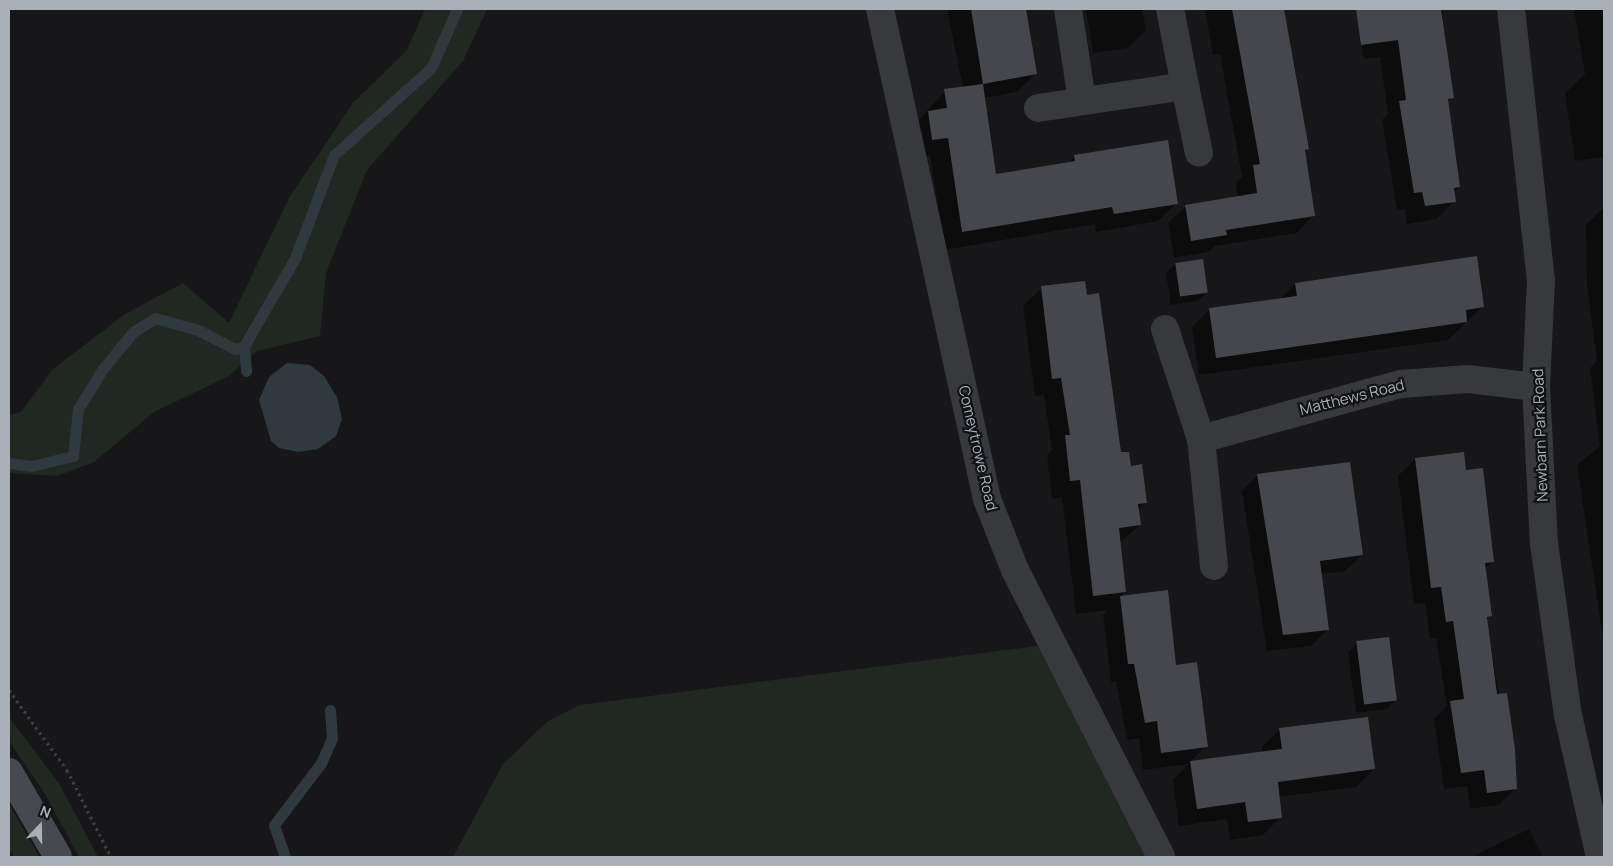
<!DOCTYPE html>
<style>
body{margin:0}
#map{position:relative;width:1613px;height:866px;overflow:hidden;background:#171719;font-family:Manrope,sans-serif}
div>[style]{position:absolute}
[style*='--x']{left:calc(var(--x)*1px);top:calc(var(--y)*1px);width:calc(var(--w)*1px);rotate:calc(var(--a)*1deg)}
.green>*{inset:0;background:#212821}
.water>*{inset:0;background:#2f393e}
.shadow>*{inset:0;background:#0007}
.stream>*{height:11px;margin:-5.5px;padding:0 5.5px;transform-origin:5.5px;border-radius:5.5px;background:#2f393e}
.building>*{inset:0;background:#46474c;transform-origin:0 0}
.path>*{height:3px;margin-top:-1.5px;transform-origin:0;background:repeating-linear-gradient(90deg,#3e4044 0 2.5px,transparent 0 6.5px)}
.street>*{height:28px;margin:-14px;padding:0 14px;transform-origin:14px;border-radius:14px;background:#38393d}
.secondary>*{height:28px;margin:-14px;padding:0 14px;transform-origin:14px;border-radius:14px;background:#46494d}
span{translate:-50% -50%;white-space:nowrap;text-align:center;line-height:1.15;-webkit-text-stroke:4.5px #121214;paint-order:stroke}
.street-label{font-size:15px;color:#a9b0b8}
.frame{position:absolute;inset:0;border:10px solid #a9b0b8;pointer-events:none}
.north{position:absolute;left:15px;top:801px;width:50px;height:50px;-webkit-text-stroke:4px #121214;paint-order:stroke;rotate:21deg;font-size:14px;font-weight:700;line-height:20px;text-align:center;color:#a9b0b8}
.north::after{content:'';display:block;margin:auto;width:18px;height:22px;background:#a9b0b8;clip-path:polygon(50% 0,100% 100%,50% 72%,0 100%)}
</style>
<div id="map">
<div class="green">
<div style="clip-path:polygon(425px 9px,487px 9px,463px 61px,367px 170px,326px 273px,320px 336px,257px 351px,229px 376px,154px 412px,94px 462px,57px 476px,9px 473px,9px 415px,21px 412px,53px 369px,125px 314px,183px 283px,229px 323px,289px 198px,353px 103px,407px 50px)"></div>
<div style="clip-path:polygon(1046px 645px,1147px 857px,453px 857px,503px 764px,548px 721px,580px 705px)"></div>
<div style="clip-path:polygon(9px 717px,59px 783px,98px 857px,79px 857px,45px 794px,9px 741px)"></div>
<div style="clip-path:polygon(9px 804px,30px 840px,39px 857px,14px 857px,9px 849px)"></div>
</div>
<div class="water">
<div style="clip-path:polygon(287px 363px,310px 365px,324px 376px,337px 397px,342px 419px,336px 436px,318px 449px,298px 452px,279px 448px,271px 441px,259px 400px,269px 377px)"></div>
</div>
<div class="shadow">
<div style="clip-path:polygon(947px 9px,1022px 9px,1035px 74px,1017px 92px,984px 98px,995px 176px,1068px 163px,1075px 156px,1177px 203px,1158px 221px,1096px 232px,1095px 224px,945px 250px,930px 155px,914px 158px,910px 130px,945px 91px,963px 88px)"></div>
<div style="clip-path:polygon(1086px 9px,1142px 9px,1146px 30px,1128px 48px,1093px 53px)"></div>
<div style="clip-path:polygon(1205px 9px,1278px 9px,1308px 149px,1304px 152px,1314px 215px,1297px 233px,1215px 246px,1208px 252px,1174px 258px,1168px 223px,1186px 206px,1238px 197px,1236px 183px,1242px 177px,1220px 54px,1213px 55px)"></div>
<div style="clip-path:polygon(1356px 9px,1442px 9px,1452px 97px,1447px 103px,1459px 187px,1453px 193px,1454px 201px,1437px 219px,1407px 224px,1405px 209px,1397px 210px,1382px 120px,1388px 114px,1380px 57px,1364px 59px)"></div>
<div style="clip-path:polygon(1604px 9px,1604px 157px,1575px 161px,1565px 93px,1585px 74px,1574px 10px)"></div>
<div style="clip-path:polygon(1603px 208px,1604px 207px,1604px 645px,1577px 465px,1600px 446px,1590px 368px,1597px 361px,1587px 285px,1586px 225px)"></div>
<div style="clip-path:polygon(1175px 264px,1207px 292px,1198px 301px,1171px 305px,1166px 273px)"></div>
<div style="clip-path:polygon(1295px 284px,1483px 306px,1448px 340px,1199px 375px,1192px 327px,1210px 309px,1280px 300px)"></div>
<div style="clip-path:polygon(1042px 288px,1145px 502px,1138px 510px,1140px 525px,1119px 543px,1125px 592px,1120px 597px,1166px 591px,1175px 666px,1206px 746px,1190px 762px,1262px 753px,1262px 747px,1280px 729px,1374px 769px,1356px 787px,1278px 797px,1281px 817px,1263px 835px,1230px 840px,1227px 819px,1179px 826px,1173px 780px,1189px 764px,1143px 770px,1139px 738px,1127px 740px,1116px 681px,1111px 682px,1103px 615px,1108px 610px,1076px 614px,1062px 497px,1052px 499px,1047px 455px,1052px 450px,1044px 395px,1035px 396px,1023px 306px)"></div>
<div style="clip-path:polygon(1415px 459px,1465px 471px,1493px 561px,1484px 570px,1490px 616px,1486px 620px,1516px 788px,1499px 805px,1470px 809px,1467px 786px,1444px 789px,1434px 719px,1447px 706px,1436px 638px,1430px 638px,1425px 603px,1414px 604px,1398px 476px)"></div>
<div style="clip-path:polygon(1258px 475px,1362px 555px,1345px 571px,1321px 574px,1327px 630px,1311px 646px,1267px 651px,1242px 491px)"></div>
<div style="clip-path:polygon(1357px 643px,1396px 700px,1387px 709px,1356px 713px,1348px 652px)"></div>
<div style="clip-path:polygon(1529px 829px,1543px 857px,1471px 857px)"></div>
</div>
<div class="stream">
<div style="--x:244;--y:346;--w:25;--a:85"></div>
<div style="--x:9;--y:463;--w:22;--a:8"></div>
<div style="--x:31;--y:466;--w:43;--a:-13.4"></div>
<div style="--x:73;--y:456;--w:47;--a:-83.9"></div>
<div style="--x:78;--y:409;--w:46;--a:-58.4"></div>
<div style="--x:102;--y:370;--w:49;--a:-50.8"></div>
<div style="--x:133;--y:332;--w:26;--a:-32"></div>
<div style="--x:155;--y:318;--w:45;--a:15.6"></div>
<div style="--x:198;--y:330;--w:42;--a:27.2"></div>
<div style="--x:235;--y:349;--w:9;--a:-18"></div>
<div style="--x:244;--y:346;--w:102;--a:-59.9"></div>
<div style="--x:295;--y:258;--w:110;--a:-69.3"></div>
<div style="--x:334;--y:155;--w:130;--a:-41.9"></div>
<div style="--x:431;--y:68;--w:64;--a:-66.2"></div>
<div style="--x:285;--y:857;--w:34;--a:-109"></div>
<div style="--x:274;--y:825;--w:78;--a:-52.8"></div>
<div style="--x:321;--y:763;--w:27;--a:-66"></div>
<div style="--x:332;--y:738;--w:28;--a:-94"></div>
</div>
<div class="building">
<div style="clip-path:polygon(971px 9px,1026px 9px,1037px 74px,983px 84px)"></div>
<div style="clip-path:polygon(1232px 9px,1284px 9px,1309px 149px,1305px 150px,1315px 216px,1226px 230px,1227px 235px,1191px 241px,1185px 205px,1257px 193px,1253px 165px,1260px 164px)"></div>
<div style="clip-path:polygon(1356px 9px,1441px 9px,1454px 98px,1448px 99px,1460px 187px,1454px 188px,1456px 202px,1425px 206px,1422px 192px,1414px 193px,1399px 101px,1406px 100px,1398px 40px,1361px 45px)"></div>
<div style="clip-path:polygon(983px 84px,996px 174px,1075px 161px,1074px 155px,1168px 140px,1178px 204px,1114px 214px,1112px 207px,962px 232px,948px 138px,932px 140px,928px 111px,947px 108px,944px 89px)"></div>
<div style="clip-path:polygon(1477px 256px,1484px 307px,1466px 310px,1467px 322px,1216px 358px,1209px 308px,1297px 296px,1295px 283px)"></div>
<div style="left:1203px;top:259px;width:34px;height:28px;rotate:82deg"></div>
<div style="clip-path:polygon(1085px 281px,1087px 295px,1099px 293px,1121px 452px,1129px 452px,1131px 466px,1142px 464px,1147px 503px,1138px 504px,1141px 525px,1119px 528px,1126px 592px,1093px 596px,1080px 480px,1070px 481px,1065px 435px,1070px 435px,1061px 378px,1052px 379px,1041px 286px)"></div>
<div style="clip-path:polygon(1464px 452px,1466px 470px,1483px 468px,1494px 562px,1485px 563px,1492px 616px,1487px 617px,1497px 694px,1507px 693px,1515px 749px,1517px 789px,1487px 793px,1484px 770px,1461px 773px,1450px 701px,1464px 699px,1453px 621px,1446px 622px,1441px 587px,1431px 588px,1415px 458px)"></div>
<div style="clip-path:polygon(1350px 462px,1363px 555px,1320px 561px,1329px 630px,1283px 635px,1257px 474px)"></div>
<div style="clip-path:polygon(1168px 590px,1176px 665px,1197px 662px,1208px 747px,1161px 753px,1157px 721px,1145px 723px,1134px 664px,1128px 664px,1120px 596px)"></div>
<div style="left:1389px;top:637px;width:64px;height:33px;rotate:83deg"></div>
<div style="clip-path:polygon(1368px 717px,1375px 769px,1278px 782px,1282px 818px,1248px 822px,1245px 802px,1197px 809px,1190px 761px,1282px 749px,1279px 728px)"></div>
</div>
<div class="path">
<div style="--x:9;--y:690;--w:99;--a:54.1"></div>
<div style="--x:67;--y:770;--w:97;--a:63.2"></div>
</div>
<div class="street">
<div style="--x:880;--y:9;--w:502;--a:77.68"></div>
<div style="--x:987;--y:499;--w:76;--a:68.5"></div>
<div style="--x:1015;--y:570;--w:322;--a:63"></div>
<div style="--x:1068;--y:9;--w:93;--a:81.3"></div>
<div style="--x:1511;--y:9;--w:273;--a:83.7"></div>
<div style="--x:1541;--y:280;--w:107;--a:92.7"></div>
<div style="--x:1536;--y:387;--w:156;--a:87.1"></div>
<div style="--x:1544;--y:543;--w:174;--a:82.1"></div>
<div style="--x:1568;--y:715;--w:146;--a:77.3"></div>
<div style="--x:1185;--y:86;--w:68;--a:78.2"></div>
<div style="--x:1038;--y:108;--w:149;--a:-8.5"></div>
<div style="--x:1185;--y:86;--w:78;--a:-101"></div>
<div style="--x:1165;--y:329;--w:116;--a:71.9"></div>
<div style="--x:1214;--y:566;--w:128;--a:-95.8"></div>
<div style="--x:1201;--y:439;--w:207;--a:-15.4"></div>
<div style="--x:1401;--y:384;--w:67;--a:-4.3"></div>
<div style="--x:1468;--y:379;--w:68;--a:6.7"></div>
</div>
<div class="secondary">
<div style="--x:9;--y:772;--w:98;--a:60"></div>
</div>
<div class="street-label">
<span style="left:1352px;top:397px;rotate:-14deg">Matthews Road</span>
<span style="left:1540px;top:435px;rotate:-92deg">Newbarn Park Road</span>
<span style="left:978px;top:448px;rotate:77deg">Comeytrowe Road</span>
</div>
<div class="frame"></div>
<div class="north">N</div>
</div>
